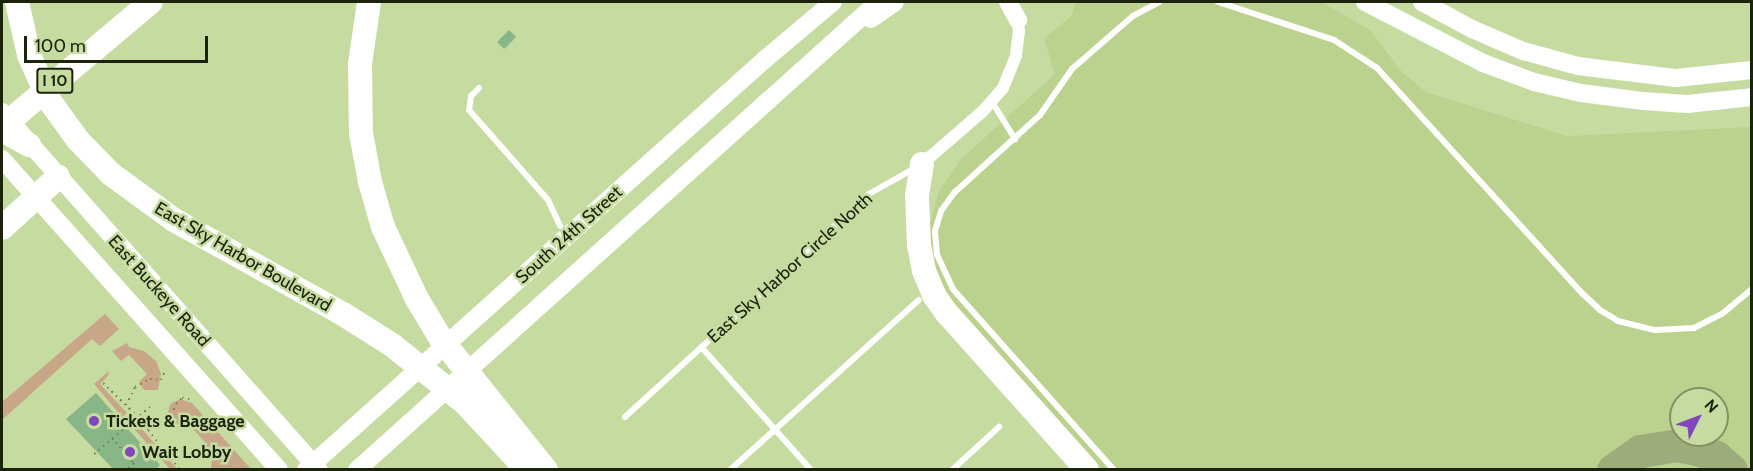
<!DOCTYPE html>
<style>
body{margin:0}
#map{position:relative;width:1753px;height:471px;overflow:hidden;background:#c6dba0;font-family:Cabin,sans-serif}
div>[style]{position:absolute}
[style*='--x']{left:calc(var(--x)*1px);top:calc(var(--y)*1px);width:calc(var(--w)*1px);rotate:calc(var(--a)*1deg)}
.built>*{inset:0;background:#bbd28f}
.green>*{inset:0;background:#c8a789}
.taxiway>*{height:33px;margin:-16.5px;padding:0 16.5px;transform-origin:16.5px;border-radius:16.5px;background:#9cac7b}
.building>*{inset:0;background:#89b687;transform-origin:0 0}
.path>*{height:2px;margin-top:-1px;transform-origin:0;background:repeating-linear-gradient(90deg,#748258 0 1.5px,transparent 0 6px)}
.service>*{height:6px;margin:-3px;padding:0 3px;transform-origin:3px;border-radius:3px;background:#fff}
.minor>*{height:12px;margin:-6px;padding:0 6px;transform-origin:6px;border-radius:6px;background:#fff}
.secondary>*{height:18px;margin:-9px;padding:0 9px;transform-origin:9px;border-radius:9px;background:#fff}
.motorway>*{height:24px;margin:-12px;padding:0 12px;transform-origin:12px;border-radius:12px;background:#fff}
.dots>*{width:16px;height:16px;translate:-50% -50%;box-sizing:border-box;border:3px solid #c6dba0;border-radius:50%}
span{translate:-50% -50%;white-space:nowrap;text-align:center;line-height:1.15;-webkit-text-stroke:5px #c6dba0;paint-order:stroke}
.shield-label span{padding:2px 4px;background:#c6dba0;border:2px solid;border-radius:4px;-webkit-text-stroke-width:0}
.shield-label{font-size:16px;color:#1c230c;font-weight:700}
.street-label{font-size:18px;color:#1c230c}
.poi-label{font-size:18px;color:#1c230c;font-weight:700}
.left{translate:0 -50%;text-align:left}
.frame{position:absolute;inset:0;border:3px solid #1c230c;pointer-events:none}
.north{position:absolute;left:1669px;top:387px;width:60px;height:60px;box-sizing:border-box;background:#c6dba0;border:2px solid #829165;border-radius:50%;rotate:48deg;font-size:16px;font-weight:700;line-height:24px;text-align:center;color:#1c230c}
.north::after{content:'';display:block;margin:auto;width:21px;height:27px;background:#8145bc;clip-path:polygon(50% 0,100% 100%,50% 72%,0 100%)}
.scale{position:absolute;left:24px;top:36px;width:184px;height:27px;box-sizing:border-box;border:3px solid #1c230c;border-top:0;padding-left:8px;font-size:18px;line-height:21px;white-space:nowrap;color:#1c230c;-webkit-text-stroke:4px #c6dba0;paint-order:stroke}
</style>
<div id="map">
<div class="built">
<div style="clip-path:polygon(evenodd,1075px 2px,1322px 2px,1370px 30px,1402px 72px,1426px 92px,1567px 136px,1751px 127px,1751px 469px,1102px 469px,963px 315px,942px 287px,932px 260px,929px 227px,939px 191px,961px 159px,1055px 74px,1044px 39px,1072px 15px,1075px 2px,1681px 399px,1717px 399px,1717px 435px,1681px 435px,1681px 399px)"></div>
</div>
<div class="green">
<div style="clip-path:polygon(105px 314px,119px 329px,100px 346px,92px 339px,2px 420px,2px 402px)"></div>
<div style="clip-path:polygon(127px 343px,129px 347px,144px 351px,156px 361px,161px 374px,158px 390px,144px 390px,139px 382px,147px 374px,129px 355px,121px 361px,112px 351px)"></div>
<div style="clip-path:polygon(109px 371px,108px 376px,100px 384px,127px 413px,122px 417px,94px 384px)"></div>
<div style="clip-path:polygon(180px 399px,192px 403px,251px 469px,211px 469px,212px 454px,198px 450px,205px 442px,184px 419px,178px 424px,167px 417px,170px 404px)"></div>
<div style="clip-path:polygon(138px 426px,141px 428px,177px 469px,170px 469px,134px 429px)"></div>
</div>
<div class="taxiway">
<div style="--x:1613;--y:470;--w:33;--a:-35"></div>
<div style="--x:1640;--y:451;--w:37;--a:-9"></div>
<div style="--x:1677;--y:445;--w:25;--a:12"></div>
<div style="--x:1701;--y:450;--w:17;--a:25"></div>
<div style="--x:1716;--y:457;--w:20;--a:41"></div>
</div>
<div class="building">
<div style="left:509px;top:30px;width:10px;height:17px;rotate:45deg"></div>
<div style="clip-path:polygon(96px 393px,160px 465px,155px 470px,114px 470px,66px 419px)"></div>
</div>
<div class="path">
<div style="--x:103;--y:383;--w:47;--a:44.1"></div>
<div style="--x:137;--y:416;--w:69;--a:51.5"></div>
<div style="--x:126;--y:405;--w:20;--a:-63"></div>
<div style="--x:135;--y:387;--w:17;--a:-28"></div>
<div style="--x:150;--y:379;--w:11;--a:5"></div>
<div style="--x:161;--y:380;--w:8;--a:-67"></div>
<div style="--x:147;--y:429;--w:17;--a:-10"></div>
<div style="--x:164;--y:426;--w:8;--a:-40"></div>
<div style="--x:170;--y:421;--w:18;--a:-71"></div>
<div style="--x:176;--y:404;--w:8;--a:-45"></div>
<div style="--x:182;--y:398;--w:11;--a:10"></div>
<div style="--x:112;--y:438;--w:33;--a:49"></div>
<div style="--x:134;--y:463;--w:10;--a:135"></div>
<div style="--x:94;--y:454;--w:73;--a:-40"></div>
</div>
<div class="service">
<div style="--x:1218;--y:2;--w:122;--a:18.1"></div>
<div style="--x:1334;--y:40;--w:51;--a:33.1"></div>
<div style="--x:1377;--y:68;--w:306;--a:47.7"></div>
<div style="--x:1583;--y:294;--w:23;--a:43"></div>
<div style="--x:1600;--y:310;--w:21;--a:31"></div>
<div style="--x:1618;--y:321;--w:38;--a:14"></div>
<div style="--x:1655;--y:330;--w:39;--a:-3"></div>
<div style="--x:1694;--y:328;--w:31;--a:-27"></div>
<div style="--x:1722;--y:314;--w:39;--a:-40"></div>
<div style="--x:479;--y:88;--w:11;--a:135"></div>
<div style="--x:471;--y:96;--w:14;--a:98"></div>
<div style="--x:469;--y:110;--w:120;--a:48.7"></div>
<div style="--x:548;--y:200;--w:40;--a:65"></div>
<div style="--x:992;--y:102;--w:44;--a:58.1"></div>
<div style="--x:702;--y:348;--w:164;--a:48.2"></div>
<div style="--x:625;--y:417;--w:331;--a:-42.4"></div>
<div style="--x:869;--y:194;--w:51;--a:-29.6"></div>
<div style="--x:730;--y:470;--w:254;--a:-42"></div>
<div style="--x:952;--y:470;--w:64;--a:-42.5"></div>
<div style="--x:1114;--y:470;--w:242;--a:-131.7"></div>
<div style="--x:953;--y:289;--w:38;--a:-115"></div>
<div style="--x:937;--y:255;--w:24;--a:-95"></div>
<div style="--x:935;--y:231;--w:21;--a:-73"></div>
<div style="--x:941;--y:211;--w:24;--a:-54"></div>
<div style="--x:955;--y:192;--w:115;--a:-42.2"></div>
<div style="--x:1040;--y:115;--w:56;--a:-55.2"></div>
<div style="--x:1072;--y:69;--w:81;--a:-41"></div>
<div style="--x:1133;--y:16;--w:30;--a:-28"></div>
</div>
<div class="minor">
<div style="--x:922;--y:164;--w:81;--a:-41"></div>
<div style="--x:983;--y:111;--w:30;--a:-49"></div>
<div style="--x:1003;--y:88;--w:35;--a:-68"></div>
<div style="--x:1016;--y:55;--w:23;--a:-83"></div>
<div style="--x:1019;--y:32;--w:17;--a:-97"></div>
</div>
<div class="secondary">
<div style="--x:1008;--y:2;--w:21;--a:61"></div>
<div style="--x:1365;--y:2;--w:133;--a:27.3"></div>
<div style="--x:1483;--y:63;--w:54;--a:20.4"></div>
<div style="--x:1534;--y:82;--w:48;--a:13.2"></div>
<div style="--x:1581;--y:93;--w:63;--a:7.4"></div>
<div style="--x:1643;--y:101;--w:44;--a:3.9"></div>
<div style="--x:1687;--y:104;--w:65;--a:-6.1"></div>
<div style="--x:1422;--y:2;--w:57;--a:28.4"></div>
<div style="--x:1472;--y:29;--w:56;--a:23.3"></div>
<div style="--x:1523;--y:51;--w:57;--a:15.3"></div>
<div style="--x:1578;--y:66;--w:99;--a:7"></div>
<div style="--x:1676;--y:78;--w:76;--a:-6"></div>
<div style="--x:871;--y:19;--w:29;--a:-35"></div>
<div style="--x:2;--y:112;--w:478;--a:48.5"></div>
<div style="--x:2;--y:159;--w:416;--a:48.3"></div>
<div style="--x:306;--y:470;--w:615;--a:-41.83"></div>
<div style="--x:764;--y:60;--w:90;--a:-40"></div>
<div style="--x:357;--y:470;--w:700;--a:-41.93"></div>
</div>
<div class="motorway">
<div style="--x:17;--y:2;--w:54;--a:77.2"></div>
<div style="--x:29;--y:55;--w:49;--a:66"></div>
<div style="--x:49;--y:100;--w:49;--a:54.1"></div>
<div style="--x:78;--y:140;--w:47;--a:45.9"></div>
<div style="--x:111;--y:174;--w:78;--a:36.1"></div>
<div style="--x:174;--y:220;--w:193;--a:29.1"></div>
<div style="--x:343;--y:314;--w:58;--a:32.3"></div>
<div style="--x:392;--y:345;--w:93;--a:38.5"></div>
<div style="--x:465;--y:403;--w:91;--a:47.2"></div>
<div style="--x:369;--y:2;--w:63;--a:98.3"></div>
<div style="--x:360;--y:64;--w:69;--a:89.2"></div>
<div style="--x:361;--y:133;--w:50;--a:79.6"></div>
<div style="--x:370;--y:182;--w:47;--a:73.9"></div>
<div style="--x:383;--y:227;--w:80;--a:64.7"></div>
<div style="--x:417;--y:299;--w:47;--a:59"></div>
<div style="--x:441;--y:339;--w:168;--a:51.3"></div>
<div style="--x:2;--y:127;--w:194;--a:-40"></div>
<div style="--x:2;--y:130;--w:31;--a:29"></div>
<div style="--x:922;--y:164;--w:32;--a:99"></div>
<div style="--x:917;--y:196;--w:49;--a:87.7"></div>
<div style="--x:919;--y:245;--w:26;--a:79"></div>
<div style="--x:924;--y:271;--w:26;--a:67"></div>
<div style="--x:934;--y:295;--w:19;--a:55"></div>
<div style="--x:945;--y:311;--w:213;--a:48.2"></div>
<div style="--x:2;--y:228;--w:76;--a:-42.3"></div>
</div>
<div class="dots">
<div style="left:94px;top:421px;background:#8145bc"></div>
<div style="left:130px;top:452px;background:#8145bc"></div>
</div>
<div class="shield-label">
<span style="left:55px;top:81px">I 10</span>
</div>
<div class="street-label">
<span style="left:569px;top:235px;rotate:-42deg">South 24th Street</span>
<span style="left:243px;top:257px;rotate:30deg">East Sky Harbor Boulevard</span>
<span style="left:790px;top:268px;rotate:-42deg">East Sky Harbor Circle North</span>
<span style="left:159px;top:291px;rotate:48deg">East Buckeye Road</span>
</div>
<div class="poi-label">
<span class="left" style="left:106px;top:421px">Tickets &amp; Baggage</span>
<span class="left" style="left:142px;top:452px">Wait Lobby</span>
</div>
<div class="frame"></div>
<div class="north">N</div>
<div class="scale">100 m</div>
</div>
